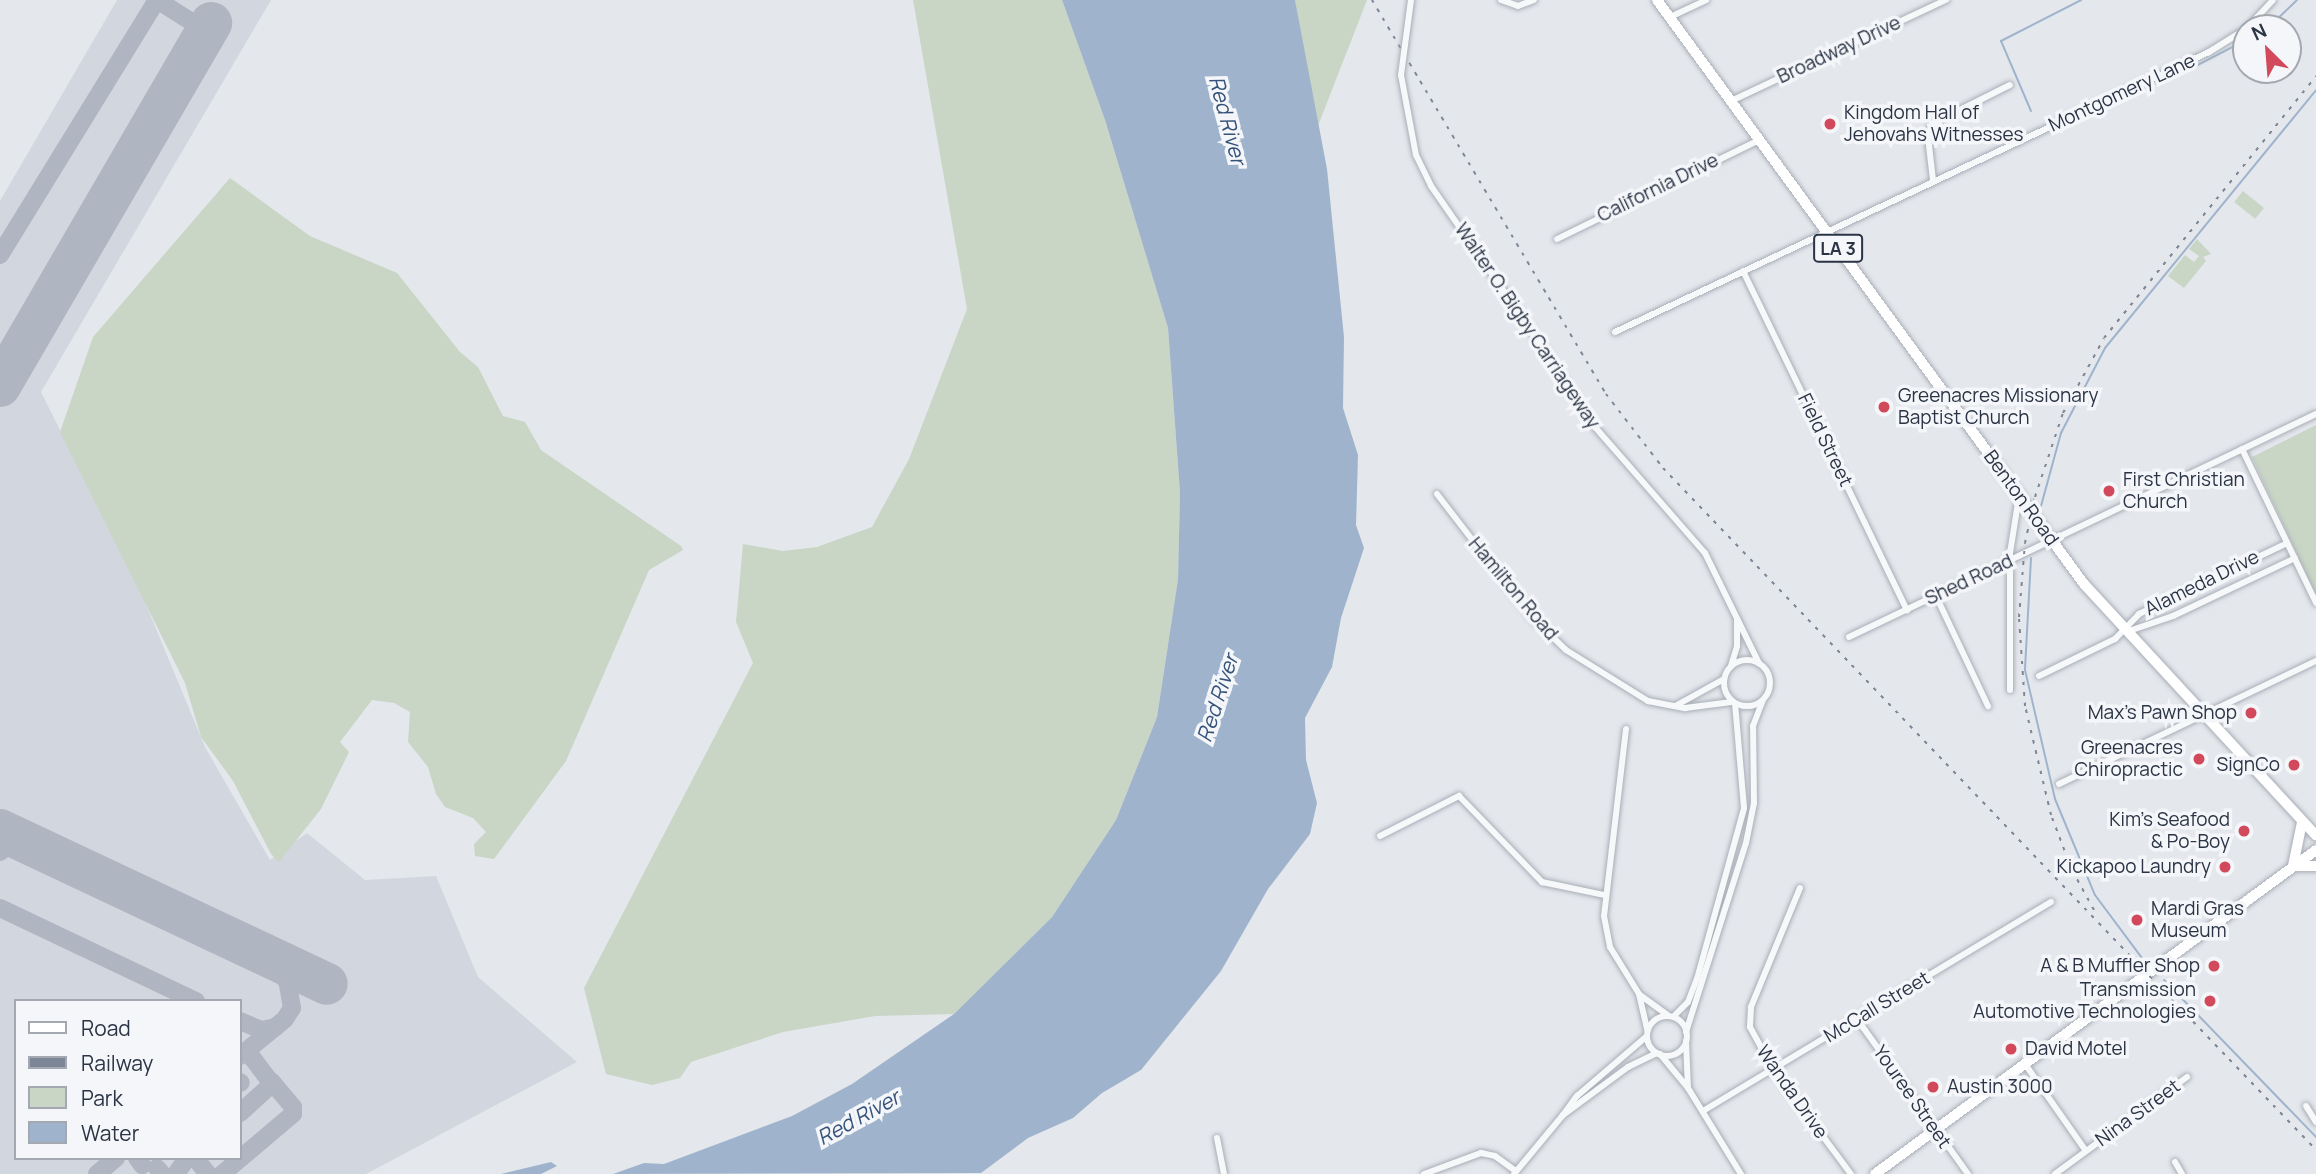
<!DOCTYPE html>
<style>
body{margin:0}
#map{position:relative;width:2316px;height:1174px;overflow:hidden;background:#e4e7ec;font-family:Manrope,sans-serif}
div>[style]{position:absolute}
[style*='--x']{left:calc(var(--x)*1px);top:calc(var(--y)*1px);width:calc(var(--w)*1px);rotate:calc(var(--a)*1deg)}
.built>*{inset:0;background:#d2d6de}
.green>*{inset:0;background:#c9d6c5;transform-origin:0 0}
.water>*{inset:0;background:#9fb4cc}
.stream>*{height:2px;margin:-1px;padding:0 1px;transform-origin:1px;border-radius:1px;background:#9fb4cc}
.taxiway>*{height:18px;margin:-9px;padding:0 9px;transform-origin:9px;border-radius:9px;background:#b0b6c1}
.runway>*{height:42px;margin:-21px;padding:0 21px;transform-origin:21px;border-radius:21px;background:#b0b6c1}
.roads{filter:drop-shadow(0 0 2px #a9aeb7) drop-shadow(0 0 2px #a9aeb7)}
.street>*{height:6px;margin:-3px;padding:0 3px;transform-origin:3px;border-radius:3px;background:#f7f8fa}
.street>.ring{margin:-3px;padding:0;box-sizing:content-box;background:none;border:6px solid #f7f8fa;border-radius:50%}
.primary>*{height:10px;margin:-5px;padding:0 5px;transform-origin:5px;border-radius:5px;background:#fff}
.rail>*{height:2px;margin-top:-1px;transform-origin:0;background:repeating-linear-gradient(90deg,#7d8696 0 3.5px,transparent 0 10.5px)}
.bridges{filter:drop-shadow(0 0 2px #a9aeb7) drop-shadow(0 0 2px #a9aeb7)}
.street-bridge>*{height:6px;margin:-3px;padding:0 3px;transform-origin:3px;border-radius:3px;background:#f7f8fa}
.dots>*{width:19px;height:19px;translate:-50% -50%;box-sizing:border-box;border:4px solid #f4f6f9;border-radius:50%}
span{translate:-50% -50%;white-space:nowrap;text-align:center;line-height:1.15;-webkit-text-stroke:7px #f4f6f9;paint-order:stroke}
.shield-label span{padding:2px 5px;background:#f4f6f9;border:2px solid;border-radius:5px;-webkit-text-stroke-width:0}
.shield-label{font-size:18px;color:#2b3445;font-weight:700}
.street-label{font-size:19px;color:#2b3445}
.poi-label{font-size:19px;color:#2b3445}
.left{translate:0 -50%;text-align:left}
.right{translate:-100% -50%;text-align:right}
.water-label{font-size:21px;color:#34527a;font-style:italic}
.legend{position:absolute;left:14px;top:999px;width:228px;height:161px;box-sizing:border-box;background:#f4f6f9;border:2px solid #a4a8b1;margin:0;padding:9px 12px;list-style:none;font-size:21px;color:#2b3445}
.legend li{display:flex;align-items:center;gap:14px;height:35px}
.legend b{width:35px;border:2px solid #a4a8b1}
.north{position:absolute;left:2232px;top:14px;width:70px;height:70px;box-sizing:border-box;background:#f4f6f9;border:2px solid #a4a8b1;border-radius:50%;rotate:335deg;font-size:19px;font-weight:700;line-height:28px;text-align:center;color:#2b3445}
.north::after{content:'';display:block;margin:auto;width:24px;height:32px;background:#d1495b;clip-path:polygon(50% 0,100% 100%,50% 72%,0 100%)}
</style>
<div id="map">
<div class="built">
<div style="clip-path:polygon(evenodd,117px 0,271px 0,41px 392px,140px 590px,205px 747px,270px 860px,307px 833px,365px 880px,436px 876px,478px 977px,577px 1062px,366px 1174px,0 1174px,0 201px,117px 0,16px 1001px,240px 1001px,240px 1158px,16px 1158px,16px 1001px)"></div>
</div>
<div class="green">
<div style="clip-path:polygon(913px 0,1062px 0,1105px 120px,1168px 328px,1180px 493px,1178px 579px,1157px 717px,1116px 820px,1052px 917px,954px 1014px,875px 1016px,783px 1032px,691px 1062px,680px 1078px,652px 1085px,606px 1074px,584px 988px,753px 663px,736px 622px,743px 544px,783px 551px,817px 547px,872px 527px,909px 459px,967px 309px)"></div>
<div style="clip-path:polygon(1295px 0,1367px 0,1316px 131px)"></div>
<div style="clip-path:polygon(230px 178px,310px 236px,397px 273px,460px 352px,478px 367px,503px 416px,525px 422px,541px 450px,681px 546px,683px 550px,649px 570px,566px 761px,494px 859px,475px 856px,474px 844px,486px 832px,473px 818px,445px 807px,436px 794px,428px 767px,408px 742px,410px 712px,394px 703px,372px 700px,340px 742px,349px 752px,321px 809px,279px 862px,271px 854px,233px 781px,201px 737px,185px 683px,60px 432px,93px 337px)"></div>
<div style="left:2243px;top:191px;width:27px;height:14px;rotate:39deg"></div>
<div style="clip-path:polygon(2197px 239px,2211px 254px,2203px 257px,2206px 261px,2184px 288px,2168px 276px,2185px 255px,2194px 262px,2199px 256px,2189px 249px)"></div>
<div style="clip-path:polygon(2316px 425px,2316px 595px,2252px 457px)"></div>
</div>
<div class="water">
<div style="clip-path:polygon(1062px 0,1295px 0,1327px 169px,1344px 337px,1343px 408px,1358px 455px,1356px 525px,1364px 548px,1341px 618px,1332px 667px,1305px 718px,1306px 760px,1317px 803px,1310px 834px,1268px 889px,1221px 971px,1141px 1070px,1102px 1093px,1073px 1118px,1028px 1138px,981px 1173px,613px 1174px,644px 1163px,664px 1164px,792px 1116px,852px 1084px,954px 1014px,1052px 917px,1116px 820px,1157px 717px,1178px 579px,1180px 493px,1168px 328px,1105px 120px)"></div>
<div style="clip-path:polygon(551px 1162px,557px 1166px,541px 1174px,501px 1174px)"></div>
</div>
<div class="stream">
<div style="--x:2268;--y:28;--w:40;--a:-44"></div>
<div style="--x:2161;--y:84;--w:96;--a:-27.4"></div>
<div style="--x:2031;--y:111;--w:76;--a:-113.2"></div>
<div style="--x:2001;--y:41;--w:90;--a:-27.1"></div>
<div style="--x:2041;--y:506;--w:76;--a:-74.7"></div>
<div style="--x:2061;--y:433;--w:96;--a:-62.6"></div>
<div style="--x:2105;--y:348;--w:333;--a:-50.7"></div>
<div style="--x:2031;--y:558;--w:112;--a:93.1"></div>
<div style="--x:2025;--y:670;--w:132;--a:76.9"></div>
<div style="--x:2055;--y:799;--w:104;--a:67.4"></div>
<div style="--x:2095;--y:895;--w:79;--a:53.3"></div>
<div style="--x:2164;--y:980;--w:219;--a:45.9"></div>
</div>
<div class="taxiway">
<div style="--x:157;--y:0;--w:58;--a:32.3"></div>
<div style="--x:0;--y:255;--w:299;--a:-58.4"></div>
<div style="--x:0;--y:852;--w:16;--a:-35"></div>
<div style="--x:13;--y:843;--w:17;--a:3"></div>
<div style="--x:0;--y:908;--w:217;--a:25.4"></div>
<div style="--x:240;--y:1021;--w:23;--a:23"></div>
<div style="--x:261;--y:1030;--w:15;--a:-11"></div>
<div style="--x:240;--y:1056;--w:58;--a:-39.4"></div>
<div style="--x:285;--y:1019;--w:13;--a:-58"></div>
<div style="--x:292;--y:1008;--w:27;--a:-100"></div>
<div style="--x:287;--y:981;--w:33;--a:-130"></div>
<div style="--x:240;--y:1082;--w:1;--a:45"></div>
<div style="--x:240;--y:1113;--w:43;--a:-42.2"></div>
<div style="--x:272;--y:1084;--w:36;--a:-127"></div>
<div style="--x:250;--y:1055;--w:8;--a:-83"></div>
<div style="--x:137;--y:1158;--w:9;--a:54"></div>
<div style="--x:195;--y:1158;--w:21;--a:51"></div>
<div style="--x:157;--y:1168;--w:8;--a:50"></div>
<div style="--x:97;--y:1174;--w:25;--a:-40"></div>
<div style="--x:176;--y:1174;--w:19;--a:-55"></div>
<div style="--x:222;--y:1174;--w:93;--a:-40.2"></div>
<div style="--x:293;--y:1114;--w:7;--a:-90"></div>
<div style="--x:293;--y:1107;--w:34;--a:-130"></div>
</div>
<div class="runway">
<div style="--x:0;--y:386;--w:420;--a:-59.8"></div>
<div style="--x:0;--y:830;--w:361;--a:25.2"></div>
</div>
<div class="roads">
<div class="street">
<div style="--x:1501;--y:0;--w:18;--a:19"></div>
<div style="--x:1518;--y:6;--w:17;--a:-21"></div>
<div style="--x:1670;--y:17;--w:40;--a:-25"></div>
<div style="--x:2247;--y:28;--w:38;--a:-47"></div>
<div style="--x:1731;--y:101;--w:238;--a:-25.2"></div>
<div style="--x:1933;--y:180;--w:43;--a:-96.6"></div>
<div style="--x:1928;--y:137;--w:14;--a:-73"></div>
<div style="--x:1932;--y:124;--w:87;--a:-26.6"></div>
<div style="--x:1557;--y:239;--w:225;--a:-26.1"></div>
<div style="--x:1743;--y:271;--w:377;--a:64.2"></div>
<div style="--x:1517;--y:310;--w:141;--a:56.3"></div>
<div style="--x:1595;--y:427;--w:167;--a:48.9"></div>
<div style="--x:1705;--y:553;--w:123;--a:63.9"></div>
<div style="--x:1615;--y:332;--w:657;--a:-25.24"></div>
<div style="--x:2209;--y:52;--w:44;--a:-31.9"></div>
<div style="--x:2242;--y:449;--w:171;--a:64.3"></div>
<div style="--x:1437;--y:494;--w:154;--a:52.4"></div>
<div style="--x:1531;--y:616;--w:49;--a:44.2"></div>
<div style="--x:1566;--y:650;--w:97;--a:31.9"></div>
<div style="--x:1648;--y:701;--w:38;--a:11"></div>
<div style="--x:1685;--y:708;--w:47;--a:-7.3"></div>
<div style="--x:1936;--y:596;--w:122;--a:64.7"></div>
<div style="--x:2126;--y:632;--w:50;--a:-18.8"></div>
<div style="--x:2173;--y:616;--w:135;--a:-25.4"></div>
<div style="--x:1849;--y:637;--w:518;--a:-25.53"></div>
<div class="ring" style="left:1724px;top:660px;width:40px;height:40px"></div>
<div style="--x:1731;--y:666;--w:21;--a:-73"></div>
<div style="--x:1737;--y:646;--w:27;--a:-90"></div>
<div style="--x:2039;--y:676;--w:85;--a:-26"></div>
<div style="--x:2115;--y:639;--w:35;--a:-46"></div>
<div style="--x:2139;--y:614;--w:164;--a:-25.6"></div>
<div style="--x:2010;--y:690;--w:137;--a:-90"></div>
<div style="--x:2010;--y:553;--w:58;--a:-81"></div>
<div style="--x:1677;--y:705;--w:54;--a:-29"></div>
<div style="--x:1626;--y:729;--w:188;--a:96.7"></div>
<div style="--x:1604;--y:916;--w:32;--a:79"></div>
<div style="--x:1610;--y:947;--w:55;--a:58.3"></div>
<div style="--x:1639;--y:994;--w:37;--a:77"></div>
<div style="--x:2059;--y:784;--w:285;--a:-25.6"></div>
<div style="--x:1380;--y:836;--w:89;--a:-26.9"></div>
<div style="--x:1459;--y:796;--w:120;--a:46"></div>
<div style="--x:1542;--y:882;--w:63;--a:11.8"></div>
<div style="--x:1800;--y:888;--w:129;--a:112.4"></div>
<div style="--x:1751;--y:1007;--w:20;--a:93"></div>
<div style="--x:1750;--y:1027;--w:48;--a:61.3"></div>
<div style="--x:1773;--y:1069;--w:131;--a:53.4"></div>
<div style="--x:1640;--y:995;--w:34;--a:36"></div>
<div class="ring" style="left:1647px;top:1016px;width:34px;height:34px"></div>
<div style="--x:1673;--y:1017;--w:21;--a:-45"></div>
<div style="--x:1688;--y:1002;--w:25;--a:-69"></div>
<div style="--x:1697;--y:979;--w:177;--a:-74.6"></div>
<div style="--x:1744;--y:808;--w:104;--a:-94.9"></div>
<div style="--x:1857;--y:1019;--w:191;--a:54.4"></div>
<div style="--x:1686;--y:1032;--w:198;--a:-72.4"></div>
<div style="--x:1746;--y:843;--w:41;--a:-78.7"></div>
<div style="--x:1754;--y:803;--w:77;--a:-90.7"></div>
<div style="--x:1753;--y:726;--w:26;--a:-69"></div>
<div style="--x:1686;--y:1041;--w:47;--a:87.6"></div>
<div style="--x:1660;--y:1054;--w:44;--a:50.5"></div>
<div style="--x:1688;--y:1088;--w:101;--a:58.4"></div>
<div style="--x:2025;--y:1064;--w:106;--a:55"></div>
<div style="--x:2306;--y:1106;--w:19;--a:58"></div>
<div style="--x:1703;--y:1111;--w:406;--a:-31"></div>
<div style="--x:1563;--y:1115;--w:24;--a:-54"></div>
<div style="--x:1577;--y:1096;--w:92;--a:-40.6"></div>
<div style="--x:1217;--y:1138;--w:37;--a:79"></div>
<div style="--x:2175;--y:1162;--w:14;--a:60"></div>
<div style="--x:1424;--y:1174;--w:61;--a:-20.2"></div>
<div style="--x:1481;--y:1153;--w:14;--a:12"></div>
<div style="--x:1495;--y:1156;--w:26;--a:36"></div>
<div style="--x:1514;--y:1174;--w:77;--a:-50.3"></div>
<div style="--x:1563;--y:1115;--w:81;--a:-36.4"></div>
<div style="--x:1628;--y:1067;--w:32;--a:-26"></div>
<div style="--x:2055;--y:1174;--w:164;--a:-36.3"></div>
</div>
<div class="primary">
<div style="--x:1657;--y:0;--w:723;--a:53.83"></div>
<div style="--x:2084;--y:584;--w:342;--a:47.3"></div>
<div style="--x:2293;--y:866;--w:45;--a:-78.4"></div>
<div style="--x:2293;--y:866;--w:23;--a:0"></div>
<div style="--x:1875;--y:1174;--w:547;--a:-36.3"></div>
</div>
</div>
<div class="rail">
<div style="--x:1372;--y:0;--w:458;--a:59.3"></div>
<div style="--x:1606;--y:394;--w:93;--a:52.4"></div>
<div style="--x:1663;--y:468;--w:944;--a:46.24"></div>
<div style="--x:2094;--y:910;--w:46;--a:-118.8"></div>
<div style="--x:2072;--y:870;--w:59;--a:-110.9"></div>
<div style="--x:2051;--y:815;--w:112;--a:-103.4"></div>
<div style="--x:2025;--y:706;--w:89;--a:-93.9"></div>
<div style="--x:2019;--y:617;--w:74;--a:-85.4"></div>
<div style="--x:2025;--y:543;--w:47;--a:-77.7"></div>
<div style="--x:2035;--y:497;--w:89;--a:-71.6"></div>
<div style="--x:2063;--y:413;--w:85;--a:-61.3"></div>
<div style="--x:2104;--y:338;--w:337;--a:-51"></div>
</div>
<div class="bridges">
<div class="street-bridge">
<div style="--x:1411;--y:0;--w:76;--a:97.6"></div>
<div style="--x:1401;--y:75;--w:81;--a:79.4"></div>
<div style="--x:1416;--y:155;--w:34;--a:64"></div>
<div style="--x:1431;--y:186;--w:151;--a:55.3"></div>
</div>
</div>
<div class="dots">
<div style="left:1830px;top:124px;background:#d1495b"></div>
<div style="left:1884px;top:407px;background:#d1495b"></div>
<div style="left:2109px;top:491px;background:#d1495b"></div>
<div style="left:2251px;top:713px;background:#d1495b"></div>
<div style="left:2199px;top:759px;background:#d1495b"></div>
<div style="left:2294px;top:765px;background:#d1495b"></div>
<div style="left:2244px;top:831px;background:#d1495b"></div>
<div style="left:2225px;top:867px;background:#d1495b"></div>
<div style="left:2137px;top:920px;background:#d1495b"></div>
<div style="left:2214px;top:966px;background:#d1495b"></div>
<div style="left:2210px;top:1001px;background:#d1495b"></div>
<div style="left:2011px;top:1049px;background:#d1495b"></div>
<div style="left:1933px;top:1087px;background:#d1495b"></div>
</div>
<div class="shield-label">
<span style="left:1838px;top:248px">LA 3</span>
</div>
<div class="street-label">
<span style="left:1839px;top:50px;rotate:-25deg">Broadway Drive</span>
<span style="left:2122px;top:93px;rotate:-25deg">Montgomery Lane</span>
<span style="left:1658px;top:188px;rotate:-26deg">California Drive</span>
<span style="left:1527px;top:326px;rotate:56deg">Walter O. Bigby Carriageway</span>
<span style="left:1825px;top:440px;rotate:64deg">Field Street</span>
<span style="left:2021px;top:498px;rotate:54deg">Benton Road</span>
<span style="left:1969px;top:580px;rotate:-25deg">Shed Road</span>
<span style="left:2202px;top:583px;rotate:-26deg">Alameda Drive</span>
<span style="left:1513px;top:589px;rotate:50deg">Hamilton Road</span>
<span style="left:1877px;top:1007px;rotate:-31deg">McCall Street</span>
<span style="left:1792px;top:1092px;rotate:55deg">Wanda Drive</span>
<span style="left:1912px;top:1097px;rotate:55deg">Youree Street</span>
<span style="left:2138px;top:1113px;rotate:-36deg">Nina Street</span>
</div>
<div class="poi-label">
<span class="left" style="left:1844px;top:124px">Kingdom Hall of<br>Jehovahs Witnesses</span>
<span class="left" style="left:1898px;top:407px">Greenacres Missionary<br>Baptist Church</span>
<span class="left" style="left:2123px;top:491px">First Christian<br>Church</span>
<span class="right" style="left:2237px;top:713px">Max's Pawn Shop</span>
<span class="right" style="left:2183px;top:759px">Greenacres<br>Chiropractic</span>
<span class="right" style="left:2280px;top:765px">SignCo</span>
<span class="right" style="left:2230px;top:831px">Kim's Seafood<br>&amp; Po-Boy</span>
<span class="right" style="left:2211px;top:867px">Kickapoo Laundry</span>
<span class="left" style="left:2151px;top:920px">Mardi Gras<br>Museum</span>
<span class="right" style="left:2200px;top:966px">A &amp; B Muffler Shop</span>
<span class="right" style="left:2196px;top:1001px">Transmission<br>Automotive Technologies</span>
<span class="left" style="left:2025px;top:1049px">David Motel</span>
<span class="left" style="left:1947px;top:1087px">Austin 3000</span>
</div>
<div class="water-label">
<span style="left:1228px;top:120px;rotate:75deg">Red River</span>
<span style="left:1217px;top:698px;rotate:-72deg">Red River</span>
<span style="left:858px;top:1117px;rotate:-29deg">Red River</span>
</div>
<ul class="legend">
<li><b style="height:9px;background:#fff"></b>Road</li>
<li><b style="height:9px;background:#7d8696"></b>Railway</li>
<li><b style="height:19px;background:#c9d6c5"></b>Park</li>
<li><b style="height:19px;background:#9fb4cc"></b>Water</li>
</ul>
<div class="north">N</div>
</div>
